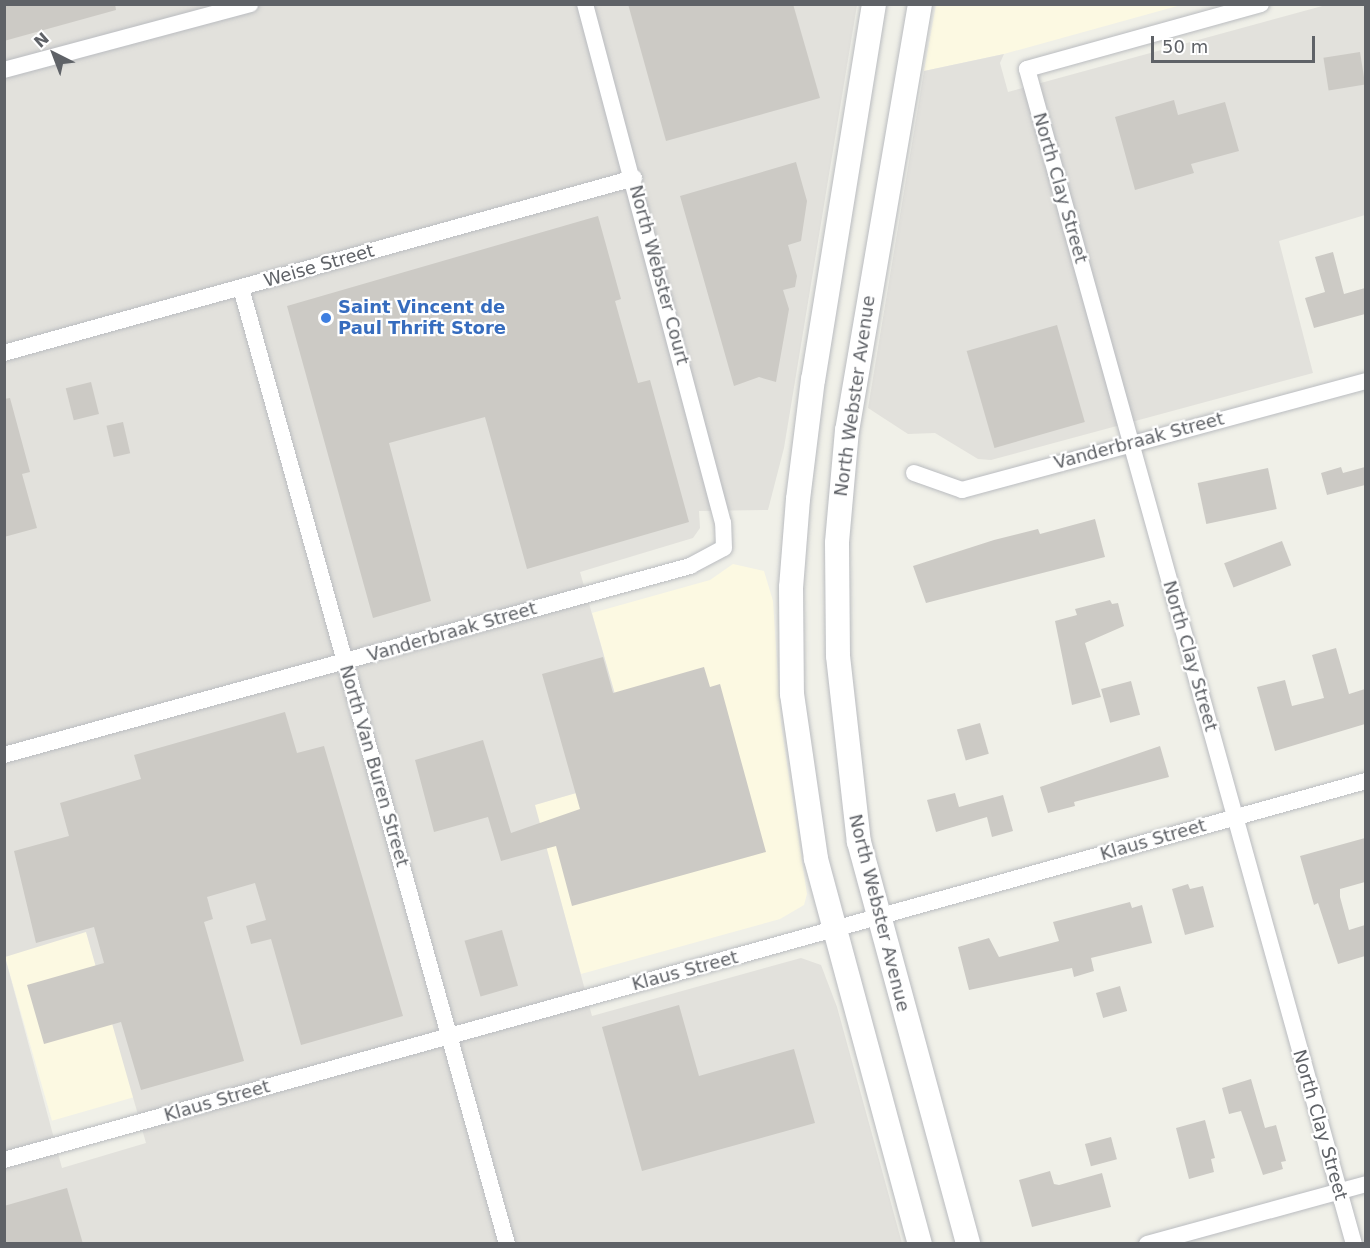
<!DOCTYPE html>
<style>
body{margin:0}
#map{position:relative;width:1370px;height:1248px;overflow:hidden;background:#f0f0e8;font-family:"DejaVu Sans",sans-serif}
div>[style]{position:absolute}
[style*='--x']{left:calc(var(--x)*1px);top:calc(var(--y)*1px);width:calc(var(--w)*1px);rotate:calc(var(--a)*1deg)}
.commercial>*{inset:0;background:#fcf9e2;transform-origin:0 0}
.industrial>*{inset:0;background:#e2e1dc}
.building>*{inset:0;background:#cccac5;transform-origin:0 0}
.roads{filter:drop-shadow(0 0 2px #babcc0) drop-shadow(0 0 2px #babcc0)}
.street>*{height:16px;margin:-8px;padding:0 8px;transform-origin:8px;border-radius:8px;background:#fff}
.secondary>*{height:24px;margin:-12px;padding:0 12px;transform-origin:12px;border-radius:12px;background:#fff}
.dots>*{width:16px;height:16px;translate:-50% -50%;box-sizing:border-box;border:3px solid #fff;border-radius:50%}
span{translate:-50% -50%;white-space:nowrap;text-align:center;line-height:1.15;-webkit-text-stroke:4.5px #fff;paint-order:stroke}
.street-label{font-size:18px;color:#5f6267}
.shop-label{font-size:18px;color:#366cbe;font-weight:700}
.left{translate:0 -50%;text-align:left}
.frame{position:absolute;inset:0;border:6px solid #5f6267;pointer-events:none}
.north{position:absolute;left:24px;top:24px;width:60px;height:60px;-webkit-text-stroke:4px #fff;paint-order:stroke;rotate:318deg;font-size:16px;font-weight:700;line-height:24px;text-align:center;color:#5f6267}
.north::after{content:'';display:block;margin:auto;width:21px;height:27px;background:#5f6267;clip-path:polygon(50% 0,100% 100%,50% 72%,0 100%)}
.scale{position:absolute;left:1151px;top:36px;width:164px;height:27px;box-sizing:border-box;border:3px solid #5f6267;border-top:0;padding-left:8px;font-size:18px;line-height:21px;white-space:nowrap;color:#5f6267;-webkit-text-stroke:4px #fff;paint-order:stroke}
</style>
<div id="map">
<div class="commercial">
<div style="clip-path:polygon(936px 5px,936px 4px,1181px 5px,1004px 54px,924px 71px)"></div>
<div style="clip-path:polygon(733px 564px,764px 571px,773px 601px,781px 724px,807px 894px,804px 905px,780px 919px,581px 974px,534px 805px,638px 775px,592px 613px,710px 580px)"></div>
<div style="left:86px;top:931px;width:173px;height:85px;rotate:74deg"></div>
</div>
<div class="industrial">
<div style="clip-path:polygon(evenodd,5px 5px,857px 5px,784px 448px,768px 510px,699px 511px,700px 528px,693px 538px,580px 572px,638px 775px,535px 805px,592px 1016px,801px 958px,821px 965px,837px 1007px,902px 1243px,5px 1244px,5px 5px,86px 932px,146px 1143px,62px 1168px,5px 957px,86px 932px)"></div>
<div style="clip-path:polygon(1326px 5px,1365px 5px,1365px 215px,1279px 241px,1313px 373px,991px 460px,978px 459px,935px 433px,908px 434px,868px 408px,924px 71px,1004px 54px,1000px 63px,1008px 92px)"></div>
</div>
<div class="building">
<div style="clip-path:polygon(4px 4px,115px 4px,116px 10px,4px 41px)"></div>
<div style="clip-path:polygon(628px 4px,793px 4px,820px 98px,666px 141px)"></div>
<div style="left:1360px;top:52px;width:33px;height:37px;rotate:81deg"></div>
<div style="clip-path:polygon(1174px 100px,1178px 115px,1225px 102px,1239px 151px,1191px 164px,1194px 173px,1135px 190px,1115px 117px)"></div>
<div style="clip-path:polygon(796px 162px,807px 201px,801px 241px,788px 245px,797px 276px,795px 287px,783px 290px,789px 309px,776px 382px,759px 377px,734px 386px,680px 196px)"></div>
<div style="clip-path:polygon(598px 216px,621px 299px,615px 301px,638px 383px,650px 380px,689px 522px,527px 569px,485px 417px,389px 443px,431px 601px,373px 618px,287px 306px)"></div>
<div style="clip-path:polygon(1333px 252px,1344px 294px,1365px 288px,1365px 314px,1314px 328px,1305px 298px,1325px 292px,1315px 257px)"></div>
<div style="left:1057px;top:325px;width:101px;height:94px;rotate:74deg"></div>
<div style="left:91px;top:382px;width:33px;height:26px;rotate:76deg"></div>
<div style="clip-path:polygon(10px 398px,30px 472px,22px 474px,37px 528px,4px 537px,4px 399px)"></div>
<div style="left:123px;top:422px;width:32px;height:17px;rotate:77deg"></div>
<div style="clip-path:polygon(1341px 467px,1343px 473px,1365px 467px,1365px 485px,1327px 495px,1321px 473px)"></div>
<div style="left:1268px;top:468px;width:42px;height:72px;rotate:78deg"></div>
<div style="clip-path:polygon(1095px 519px,1105px 557px,926px 603px,913px 566px,994px 540px,1038px 529px,1040px 534px)"></div>
<div style="left:1282px;top:541px;width:26px;height:62px;rotate:69deg"></div>
<div style="clip-path:polygon(1110px 600px,1112px 604px,1118px 603px,1124px 626px,1085px 643px,1101px 697px,1072px 705px,1055px 621px,1077px 615px,1075px 609px)"></div>
<div style="clip-path:polygon(1336px 648px,1349px 694px,1365px 689px,1365px 724px,1275px 751px,1257px 687px,1285px 680px,1292px 706px,1324px 698px,1312px 655px)"></div>
<div style="clip-path:polygon(603px 657px,613px 693px,704px 667px,710px 687px,720px 684px,766px 852px,572px 906px,556px 846px,501px 861px,488px 817px,434px 832px,415px 760px,483px 740px,511px 833px,580px 809px,542px 674px)"></div>
<div style="left:1131px;top:681px;width:35px;height:31px;rotate:75deg"></div>
<div style="clip-path:polygon(285px 712px,297px 753px,324px 746px,403px 1016px,301px 1045px,271px 939px,251px 944px,246px 926px,266px 920px,255px 883px,207px 897px,213px 919px,204px 922px,244px 1061px,141px 1090px,121px 1022px,44px 1044px,27px 985px,104px 963px,94px 927px,36px 943px,14px 851px,69px 836px,60px 803px,141px 779px,134px 755px)"></div>
<div style="left:980px;top:723px;width:32px;height:24px;rotate:74deg"></div>
<div style="clip-path:polygon(1160px 746px,1169px 777px,1074px 802px,1075px 806px,1048px 813px,1040px 787px)"></div>
<div style="clip-path:polygon(955px 793px,959px 807px,1003px 795px,1013px 831px,992px 837px,987px 817px,936px 832px,927px 800px)"></div>
<div style="clip-path:polygon(1365px 838px,1365px 882px,1340px 889px,1340px 897px,1349px 930px,1365px 925px,1365px 956px,1338px 964px,1318px 903px,1314px 905px,1300px 856px)"></div>
<div style="clip-path:polygon(1188px 884px,1190px 889px,1203px 886px,1214px 927px,1185px 935px,1172px 889px)"></div>
<div style="clip-path:polygon(1130px 902px,1132px 908px,1142px 905px,1152px 943px,1091px 958px,1094px 971px,1074px 977px,1072px 968px,969px 990px,958px 947px,989px 938px,999px 957px,1059px 941px,1053px 922px)"></div>
<div style="left:502px;top:930px;width:58px;height:39px;rotate:74deg"></div>
<div style="left:1120px;top:986px;width:26px;height:25px;rotate:74deg"></div>
<div style="clip-path:polygon(679px 1005px,699px 1076px,794px 1049px,815px 1123px,642px 1171px,602px 1027px)"></div>
<div style="clip-path:polygon(1251px 1079px,1265px 1128px,1276px 1125px,1286px 1161px,1281px 1162px,1283px 1169px,1263px 1175px,1241px 1111px,1229px 1114px,1222px 1088px)"></div>
<div style="clip-path:polygon(1205px 1120px,1215px 1158px,1211px 1159px,1214px 1172px,1189px 1179px,1176px 1128px)"></div>
<div style="left:1111px;top:1137px;width:23px;height:27px;rotate:75deg"></div>
<div style="clip-path:polygon(1050px 1171px,1054px 1184px,1059px 1185px,1102px 1173px,1111px 1207px,1032px 1227px,1019px 1180px)"></div>
<div style="clip-path:polygon(67px 1188px,83px 1244px,4px 1244px,4px 1206px)"></div>
</div>
<div class="roads">
<div class="street">
<div style="--x:1261;--y:4;--w:243;--a:164.5"></div>
<div style="--x:1027;--y:69;--w:1220;--a:74.45"></div>
<div style="--x:4;--y:70;--w:255;--a:-15"></div>
<div style="--x:241;--y:288;--w:992;--a:74.45"></div>
<div style="--x:4;--y:353;--w:654;--a:-15.52"></div>
<div style="--x:914;--y:473;--w:51;--a:19.5"></div>
<div style="--x:962;--y:490;--w:418;--a:-15.1"></div>
<div style="--x:4;--y:755;--w:712;--a:-15.4"></div>
<div style="--x:690;--y:566;--w:38;--a:-28"></div>
<div style="--x:724;--y:548;--w:25;--a:-92"></div>
<div style="--x:723;--y:523;--w:537;--a:-104.89"></div>
<div style="--x:4;--y:1160;--w:1414;--a:-15.55"></div>
<div style="--x:1147;--y:1244;--w:227;--a:-15.3"></div>
</div>
<div class="secondary">
<div style="--x:874;--y:4;--w:380;--a:99.2"></div>
<div style="--x:813;--y:379;--w:121;--a:97.1"></div>
<div style="--x:798;--y:499;--w:88;--a:94.5"></div>
<div style="--x:791;--y:587;--w:107;--a:89.5"></div>
<div style="--x:792;--y:694;--w:167;--a:81.7"></div>
<div style="--x:816;--y:859;--w:399;--a:74.9"></div>
<div style="--x:920;--y:4;--w:432;--a:99.7"></div>
<div style="--x:847;--y:430;--w:113;--a:95.1"></div>
<div style="--x:837;--y:543;--w:113;--a:89.5"></div>
<div style="--x:838;--y:656;--w:187;--a:83.6"></div>
<div style="--x:859;--y:842;--w:417;--a:74.8"></div>
</div>
</div>
<div class="dots">
<div style="left:326px;top:318px;background:#3f7fe0"></div>
</div>
<div class="street-label">
<span style="left:1060px;top:188px;rotate:74deg">North Clay Street</span>
<span style="left:319px;top:266px;rotate:-16deg">Weise Street</span>
<span style="left:659px;top:275px;rotate:75deg">North Webster Court</span>
<span style="left:855px;top:396px;rotate:-82deg">North Webster Avenue</span>
<span style="left:1139px;top:441px;rotate:-15deg">Vanderbraak Street</span>
<span style="left:452px;top:632px;rotate:-16deg">Vanderbraak Street</span>
<span style="left:1190px;top:656px;rotate:74deg">North Clay Street</span>
<span style="left:374px;top:766px;rotate:74deg">North Van Buren Street</span>
<span style="left:1153px;top:840px;rotate:-16deg">Klaus Street</span>
<span style="left:879px;top:913px;rotate:76deg">North Webster Avenue</span>
<span style="left:685px;top:971px;rotate:-15deg">Klaus Street</span>
<span style="left:217px;top:1101px;rotate:-16deg">Klaus Street</span>
<span style="left:1320px;top:1125px;rotate:74deg">North Clay Street</span>
</div>
<div class="shop-label">
<span class="left" style="left:338px;top:318px">Saint Vincent de<br>Paul Thrift Store</span>
</div>
<div class="frame"></div>
<div class="north">N</div>
<div class="scale">50 m</div>
</div>
